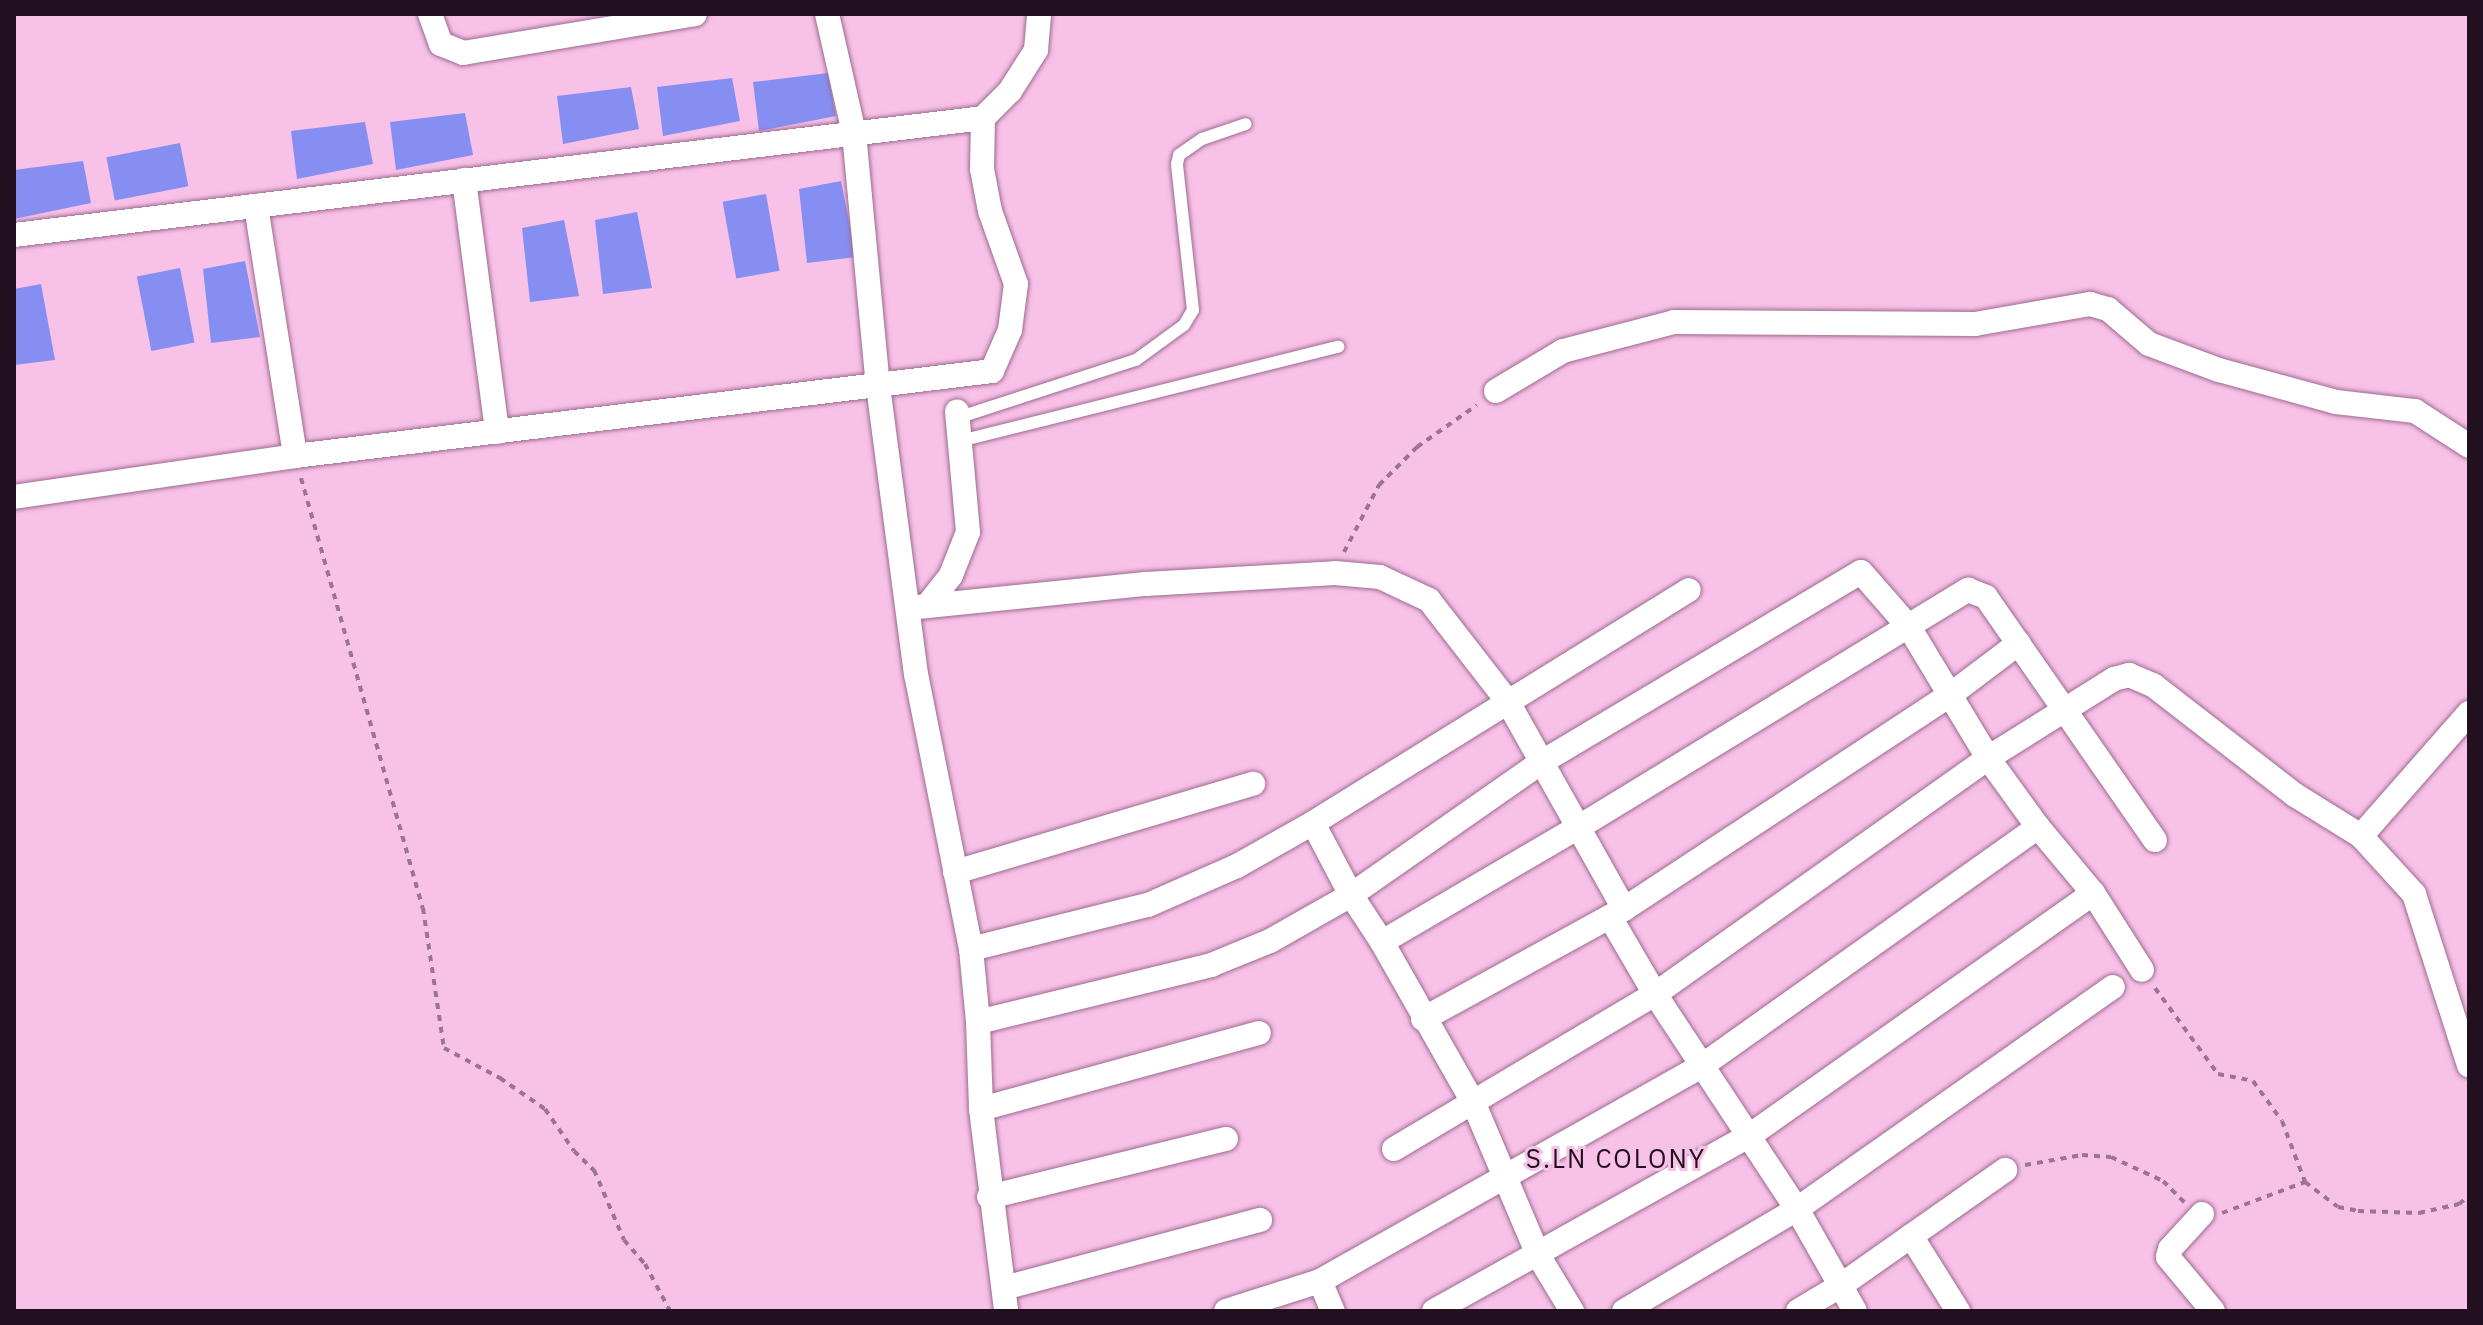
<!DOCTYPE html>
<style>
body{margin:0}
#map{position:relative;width:2483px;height:1325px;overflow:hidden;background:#f8c1e8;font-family:"IBM Plex Sans",sans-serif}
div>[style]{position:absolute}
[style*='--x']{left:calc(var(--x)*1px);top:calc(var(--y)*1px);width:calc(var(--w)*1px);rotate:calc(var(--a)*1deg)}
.building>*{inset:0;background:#868ff1;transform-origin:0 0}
.path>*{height:4px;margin-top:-2px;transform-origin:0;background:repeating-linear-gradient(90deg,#9b7490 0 6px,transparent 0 12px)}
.roads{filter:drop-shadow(0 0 2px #9d6b8f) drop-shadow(0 0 2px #9d6b8f)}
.service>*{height:12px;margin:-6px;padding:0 6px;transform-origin:6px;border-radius:6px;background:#fff}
.minor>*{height:24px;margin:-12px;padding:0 12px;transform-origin:12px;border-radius:12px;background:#fff}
span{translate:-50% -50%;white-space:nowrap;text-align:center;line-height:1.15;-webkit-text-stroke:6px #f8c1e8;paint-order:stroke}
.quarter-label{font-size:26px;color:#23101e;letter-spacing:2px}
.frame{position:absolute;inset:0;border:16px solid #23101e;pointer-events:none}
</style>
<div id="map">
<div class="building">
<div style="clip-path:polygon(828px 73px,836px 116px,759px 131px,753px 82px)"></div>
<div style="clip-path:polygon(732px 78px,740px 121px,663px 136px,657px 87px)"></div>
<div style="clip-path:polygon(631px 87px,639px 129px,563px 144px,557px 96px)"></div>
<div style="clip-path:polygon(465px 113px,473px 155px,396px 170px,390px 122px)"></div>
<div style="clip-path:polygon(365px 122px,373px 164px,297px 179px,291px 131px)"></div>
<div style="left:180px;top:143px;width:44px;height:75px;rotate:79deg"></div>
<div style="clip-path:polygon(83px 161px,91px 203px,14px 219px,14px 170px)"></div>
<div style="clip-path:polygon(841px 181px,856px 257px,807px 263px,799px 189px)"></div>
<div style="left:766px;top:194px;width:78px;height:44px;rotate:80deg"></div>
<div style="clip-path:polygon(637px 212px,652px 288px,603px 294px,595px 220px)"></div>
<div style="clip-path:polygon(564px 220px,579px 296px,530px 302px,522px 228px)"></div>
<div style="clip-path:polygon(245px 261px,260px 337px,211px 343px,203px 269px)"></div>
<div style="left:180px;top:268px;width:76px;height:44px;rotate:79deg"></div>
<div style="clip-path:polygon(41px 284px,55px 360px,14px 365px,14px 289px)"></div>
</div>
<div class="path">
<div style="--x:301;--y:478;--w:447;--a:74.2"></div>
<div style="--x:423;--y:908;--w:142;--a:81.5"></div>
<div style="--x:444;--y:1048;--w:64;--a:28.2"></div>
<div style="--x:500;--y:1078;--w:55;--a:34.6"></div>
<div style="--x:545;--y:1109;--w:51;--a:55.4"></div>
<div style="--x:574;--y:1151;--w:28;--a:44"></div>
<div style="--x:594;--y:1170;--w:76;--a:66.8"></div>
<div style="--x:624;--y:1240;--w:32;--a:49"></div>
<div style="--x:645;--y:1264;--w:53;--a:62"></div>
<div style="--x:1344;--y:552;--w:76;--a:-62.4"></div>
<div style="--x:1379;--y:485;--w:54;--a:-45"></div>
<div style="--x:1417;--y:447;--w:73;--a:-35"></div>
<div style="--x:2155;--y:988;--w:107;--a:53.8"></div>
<div style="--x:2218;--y:1074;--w:36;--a:11"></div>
<div style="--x:2253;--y:1081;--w:49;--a:54.1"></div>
<div style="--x:2282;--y:1121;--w:65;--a:69.3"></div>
<div style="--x:2025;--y:1165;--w:58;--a:-10"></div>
<div style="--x:2082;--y:1155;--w:29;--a:4"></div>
<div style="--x:2111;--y:1157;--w:57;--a:24.8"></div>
<div style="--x:2163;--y:1181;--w:31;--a:45"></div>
<div style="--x:2222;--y:1213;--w:89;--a:-20.5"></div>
<div style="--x:2305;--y:1182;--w:41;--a:37.1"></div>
<div style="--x:2338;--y:1207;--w:20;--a:11"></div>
<div style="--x:2358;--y:1211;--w:61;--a:1.9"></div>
<div style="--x:2419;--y:1213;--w:41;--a:-12.7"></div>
<div style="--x:2459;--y:1204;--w:13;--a:-39"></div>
</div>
<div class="roads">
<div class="service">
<div style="--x:957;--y:418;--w:188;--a:-18"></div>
<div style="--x:1136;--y:360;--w:59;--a:-36.1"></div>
<div style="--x:1184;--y:325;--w:17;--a:-59"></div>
<div style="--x:1193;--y:310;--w:147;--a:-96.3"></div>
<div style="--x:1177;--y:164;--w:9;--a:-77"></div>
<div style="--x:1179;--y:155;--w:28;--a:-35"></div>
<div style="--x:1202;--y:139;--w:46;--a:-18.8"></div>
<div style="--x:960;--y:441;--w:390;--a:-14"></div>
</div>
<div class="minor">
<div style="--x:430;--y:14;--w:32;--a:70"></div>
<div style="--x:441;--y:44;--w:24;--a:22"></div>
<div style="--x:463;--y:53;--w:235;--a:-9.5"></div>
<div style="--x:827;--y:14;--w:122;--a:77.2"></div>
<div style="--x:854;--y:133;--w:254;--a:84.6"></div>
<div style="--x:878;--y:386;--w:290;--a:82.5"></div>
<div style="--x:916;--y:674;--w:280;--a:78.7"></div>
<div style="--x:971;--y:949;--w:73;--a:84.5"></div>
<div style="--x:978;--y:1022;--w:87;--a:88"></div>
<div style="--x:981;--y:1109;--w:204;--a:82.9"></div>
<div style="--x:464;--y:180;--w:254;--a:82.5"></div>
<div style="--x:256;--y:206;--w:253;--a:81.1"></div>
<div style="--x:14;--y:235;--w:976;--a:-6.88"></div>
<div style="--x:1496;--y:391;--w:78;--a:-30.8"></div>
<div style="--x:1563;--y:351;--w:115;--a:-14.6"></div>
<div style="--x:1674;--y:322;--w:301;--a:0.4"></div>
<div style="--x:1975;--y:324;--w:117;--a:-9.9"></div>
<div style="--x:2090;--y:304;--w:19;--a:16"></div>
<div style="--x:2108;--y:309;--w:54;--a:40.5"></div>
<div style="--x:2149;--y:344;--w:75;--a:20.4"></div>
<div style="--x:2219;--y:370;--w:121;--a:15.3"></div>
<div style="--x:2336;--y:402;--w:80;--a:6.5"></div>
<div style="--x:2415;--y:411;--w:64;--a:32.9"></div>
<div style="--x:14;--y:497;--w:284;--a:-8.3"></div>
<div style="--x:295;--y:456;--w:702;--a:-6.95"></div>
<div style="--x:992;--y:371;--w:45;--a:-66.3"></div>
<div style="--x:1010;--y:330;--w:46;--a:-82.6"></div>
<div style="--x:1016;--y:284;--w:77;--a:-109.6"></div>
<div style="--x:990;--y:211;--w:43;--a:-100.8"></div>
<div style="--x:982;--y:169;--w:51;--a:-88.9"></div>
<div style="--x:983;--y:118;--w:38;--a:-45"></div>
<div style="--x:1010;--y:91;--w:49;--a:-57.6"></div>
<div style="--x:1036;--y:50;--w:36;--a:-85"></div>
<div style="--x:927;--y:606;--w:39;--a:-52"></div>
<div style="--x:951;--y:575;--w:46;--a:-68.4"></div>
<div style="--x:968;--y:532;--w:121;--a:-95.2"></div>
<div style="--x:908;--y:608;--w:239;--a:-5.8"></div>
<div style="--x:1146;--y:584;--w:189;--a:-3.3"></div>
<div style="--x:1335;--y:573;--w:45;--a:5.1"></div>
<div style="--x:1380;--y:577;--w:54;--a:25.1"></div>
<div style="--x:1429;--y:600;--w:129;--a:52.2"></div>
<div style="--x:1508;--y:702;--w:237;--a:60.7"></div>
<div style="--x:1313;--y:823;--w:81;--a:62.2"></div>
<div style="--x:1351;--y:895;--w:56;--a:56.6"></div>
<div style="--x:1382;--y:942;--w:186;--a:60.4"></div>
<div style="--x:1474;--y:1104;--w:164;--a:67"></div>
<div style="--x:1538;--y:1255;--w:66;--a:58.7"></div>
<div style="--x:2361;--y:836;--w:164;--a:-48.7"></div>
<div style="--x:955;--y:872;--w:311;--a:-16.5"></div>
<div style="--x:1610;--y:917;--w:89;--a:59.7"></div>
<div style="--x:1655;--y:994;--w:258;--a:56.6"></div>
<div style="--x:1797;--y:1209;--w:117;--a:60.4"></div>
<div style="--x:1382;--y:942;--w:228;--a:-30.3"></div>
<div style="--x:1579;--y:827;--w:456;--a:-31.4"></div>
<div style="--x:1968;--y:590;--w:19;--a:21"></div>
<div style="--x:1986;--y:597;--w:296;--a:55.2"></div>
<div style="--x:971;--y:949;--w:182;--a:-14"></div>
<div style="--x:1148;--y:905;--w:97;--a:-23.7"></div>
<div style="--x:1237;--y:866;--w:87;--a:-29.5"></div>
<div style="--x:1313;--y:823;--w:442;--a:-31.8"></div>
<div style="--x:1423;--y:1019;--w:229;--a:-28.7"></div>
<div style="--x:1624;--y:909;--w:390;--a:-33.3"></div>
<div style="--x:1950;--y:695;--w:86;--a:-37"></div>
<div style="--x:978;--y:1022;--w:240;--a:-13.7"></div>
<div style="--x:1211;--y:965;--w:64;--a:-22.1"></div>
<div style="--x:1270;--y:941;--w:93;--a:-29.6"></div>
<div style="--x:1351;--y:895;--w:233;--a:-34.9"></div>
<div style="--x:1542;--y:762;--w:371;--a:-30.8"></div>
<div style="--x:1861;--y:572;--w:73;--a:48.9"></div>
<div style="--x:1909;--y:627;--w:153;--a:58.9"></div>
<div style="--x:1988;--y:758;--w:85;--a:54.1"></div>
<div style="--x:2038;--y:827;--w:86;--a:50.2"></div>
<div style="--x:2093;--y:893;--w:91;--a:57.5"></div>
<div style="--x:981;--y:1109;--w:288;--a:-15.3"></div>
<div style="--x:1394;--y:1149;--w:304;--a:-30.7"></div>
<div style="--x:1655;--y:994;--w:408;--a:-35.3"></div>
<div style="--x:1988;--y:758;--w:149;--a:-32.1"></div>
<div style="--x:2114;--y:679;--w:16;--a:-15"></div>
<div style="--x:2129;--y:675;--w:26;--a:23"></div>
<div style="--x:2153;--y:685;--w:180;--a:37.8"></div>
<div style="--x:2295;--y:795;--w:78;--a:31.8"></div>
<div style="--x:2361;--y:836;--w:79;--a:47.6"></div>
<div style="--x:2414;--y:894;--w:180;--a:72.2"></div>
<div style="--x:989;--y:1197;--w:244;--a:-13.8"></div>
<div style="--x:2202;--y:1214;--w:47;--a:132.4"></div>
<div style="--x:2170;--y:1249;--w:8;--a:104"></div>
<div style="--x:2168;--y:1257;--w:70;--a:50.2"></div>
<div style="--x:1911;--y:1236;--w:89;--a:57.9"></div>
<div style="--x:1320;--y:1281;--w:33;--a:67"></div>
<div style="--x:1004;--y:1288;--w:265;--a:-14.9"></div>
<div style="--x:1226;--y:1311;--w:99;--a:-17.7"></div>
<div style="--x:1320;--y:1281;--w:440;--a:-29.4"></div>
<div style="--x:1703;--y:1065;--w:411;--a:-35.4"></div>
<div style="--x:1434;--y:1311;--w:360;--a:-29.1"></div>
<div style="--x:1749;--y:1136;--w:421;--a:-35.2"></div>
<div style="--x:1624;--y:1311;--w:201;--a:-30.5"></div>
<div style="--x:1797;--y:1209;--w:386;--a:-35.1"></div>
<div style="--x:1798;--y:1311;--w:49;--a:-30.8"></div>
<div style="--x:1840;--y:1286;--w:202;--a:-35.1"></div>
</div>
</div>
<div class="quarter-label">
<span style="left:1616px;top:1159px">S.LN COLONY</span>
</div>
<div class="frame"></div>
</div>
